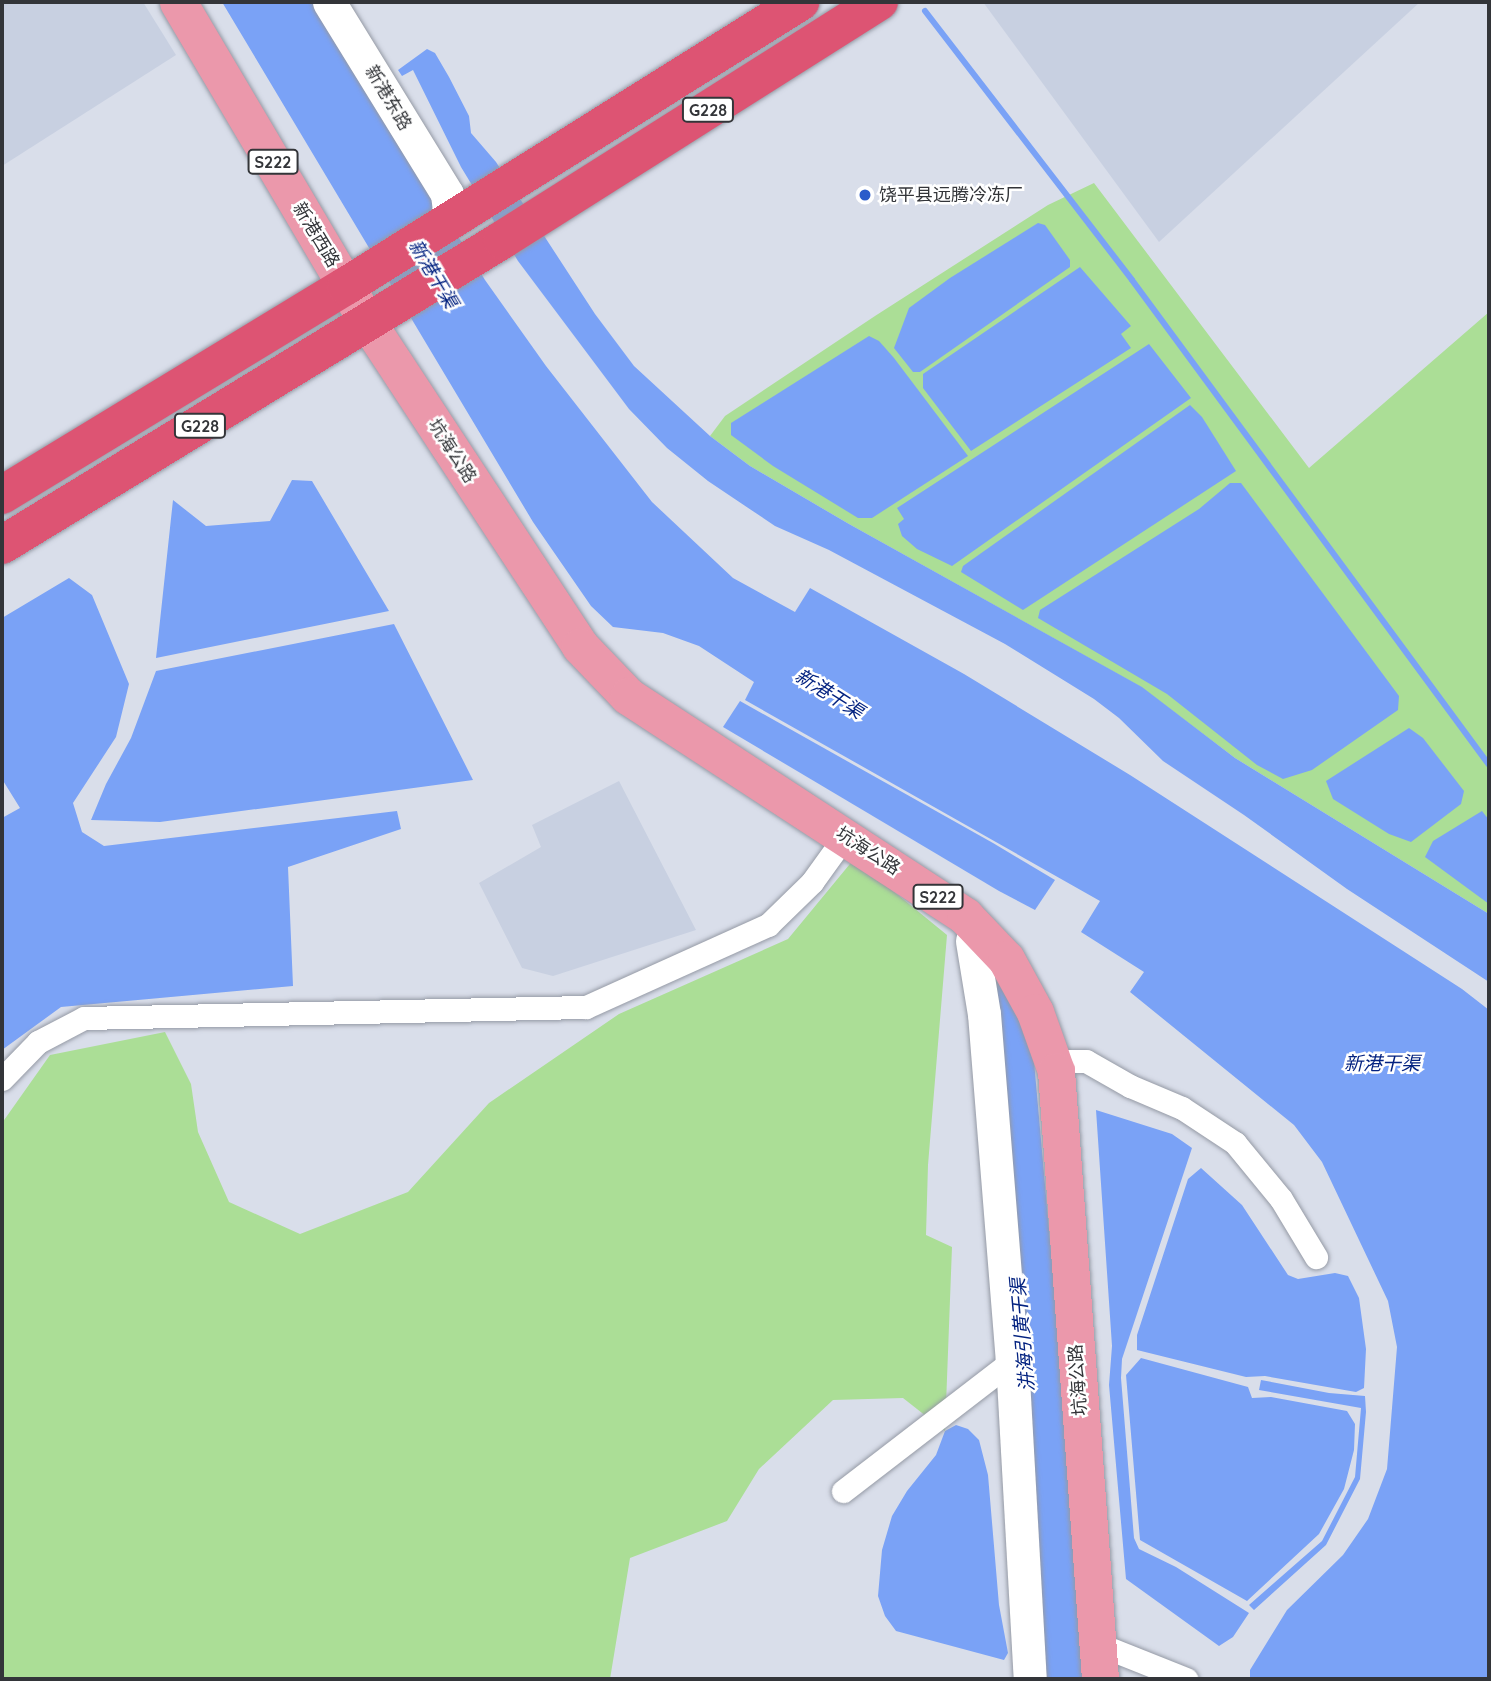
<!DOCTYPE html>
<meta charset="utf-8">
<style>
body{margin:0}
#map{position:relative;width:1491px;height:1681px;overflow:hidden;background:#d9deea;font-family:Quicksand,"Noto Sans SC",sans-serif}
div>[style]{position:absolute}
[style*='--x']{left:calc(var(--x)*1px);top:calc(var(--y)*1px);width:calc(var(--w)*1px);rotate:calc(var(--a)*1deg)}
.built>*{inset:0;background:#c8d0e1}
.green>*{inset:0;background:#abde96}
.water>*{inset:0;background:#7aa2f6}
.stream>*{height:6px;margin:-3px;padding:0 3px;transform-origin:3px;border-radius:3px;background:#7aa2f6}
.roads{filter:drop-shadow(0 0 2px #959aa5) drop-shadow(0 0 2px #959aa5)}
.street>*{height:23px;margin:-11.5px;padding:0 11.5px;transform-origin:11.5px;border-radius:11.5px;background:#fff}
.secondary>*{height:33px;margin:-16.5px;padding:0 16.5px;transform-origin:16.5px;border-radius:16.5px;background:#fff}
.primary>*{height:37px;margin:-18.5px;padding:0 18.5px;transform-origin:18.5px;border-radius:18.5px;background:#eb98ab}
.highway>*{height:38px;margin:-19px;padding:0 19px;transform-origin:19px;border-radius:19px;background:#dd5473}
.dots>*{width:19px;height:19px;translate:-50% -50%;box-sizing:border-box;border:4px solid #fff;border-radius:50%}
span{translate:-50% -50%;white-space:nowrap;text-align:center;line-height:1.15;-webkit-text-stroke:5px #fff;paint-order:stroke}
.shield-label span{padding:2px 5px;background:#fff;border:2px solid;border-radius:5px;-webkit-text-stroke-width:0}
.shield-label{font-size:16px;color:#333539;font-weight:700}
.street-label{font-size:18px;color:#333539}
.poi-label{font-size:18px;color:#333539}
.left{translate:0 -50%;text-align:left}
.water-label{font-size:19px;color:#032280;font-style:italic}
.frame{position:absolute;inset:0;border:4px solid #333539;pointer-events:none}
</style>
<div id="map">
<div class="built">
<div style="clip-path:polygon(2px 2px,143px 2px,176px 55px,2px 166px)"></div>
<div style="clip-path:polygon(983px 2px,1420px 2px,1159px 242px)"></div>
<div style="clip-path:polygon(619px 781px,696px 930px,553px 976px,522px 968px,479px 883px,541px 847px,532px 825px)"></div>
</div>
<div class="green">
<div style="clip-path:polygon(1094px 183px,1309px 468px,1489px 312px,1489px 914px,1235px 758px,1141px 687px,849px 524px,750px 466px,710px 436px,725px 416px,875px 316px,1048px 205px)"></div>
<div style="clip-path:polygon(854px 859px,947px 935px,928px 1165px,926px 1235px,952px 1247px,945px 1431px,903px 1398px,833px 1400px,759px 1469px,727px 1521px,630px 1558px,610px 1679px,2px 1679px,2px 1123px,50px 1055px,165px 1032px,191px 1084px,198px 1132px,229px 1202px,300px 1234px,408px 1192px,489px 1103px,619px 1014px,788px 939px)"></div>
</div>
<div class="water">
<div style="clip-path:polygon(222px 2px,313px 2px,485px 280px,546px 366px,652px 502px,733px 578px,795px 612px,810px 588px,964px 674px,1130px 775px,1462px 989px,1489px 1010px,1489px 1679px,1250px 1679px,1250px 1670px,1287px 1610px,1343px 1555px,1368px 1519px,1387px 1469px,1397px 1347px,1388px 1301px,1322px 1162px,1294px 1125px,1130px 992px,1144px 972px,1081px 932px,1100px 901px,745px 700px,754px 682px,699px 646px,663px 633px,613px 627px,591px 606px,533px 522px)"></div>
<div style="clip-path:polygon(427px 49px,435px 53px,449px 77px,469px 116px,471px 133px,496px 162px,595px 314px,634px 366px,710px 436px,750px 466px,849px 524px,1142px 687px,1235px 758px,1489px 914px,1489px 982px,1347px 889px,1244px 815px,1163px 761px,1119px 718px,1094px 699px,1005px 644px,829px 550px,775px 526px,708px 481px,667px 448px,629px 409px,518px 261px,461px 167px,413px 70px,402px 76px,398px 70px)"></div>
<div style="clip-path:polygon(1038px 223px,1045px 225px,1070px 260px,1070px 267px,920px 372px,913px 372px,894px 348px,909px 308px,950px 278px)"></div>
<div style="clip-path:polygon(1080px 267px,1131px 326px,1121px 334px,1131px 348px,971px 451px,923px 388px,923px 374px)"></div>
<div style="clip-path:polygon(869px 336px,879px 341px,894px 358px,968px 456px,872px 518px,858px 518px,773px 466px,731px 435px,731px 423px)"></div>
<div style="clip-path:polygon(1149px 344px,1191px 398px,952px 566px,917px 549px,902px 536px,898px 524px,904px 519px,897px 508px)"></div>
<div style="clip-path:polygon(1190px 405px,1202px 417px,1236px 471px,1023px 610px,961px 572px,963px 566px)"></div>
<div style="clip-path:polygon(292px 480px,312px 481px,389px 611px,156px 658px,173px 500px,206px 526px,270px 521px)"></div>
<div style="clip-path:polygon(1230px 483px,1241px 483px,1399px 696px,1398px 710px,1312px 770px,1283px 779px,1257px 765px,1167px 694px,1038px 618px,1040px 610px,1199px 509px)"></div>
<div style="clip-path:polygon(69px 578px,92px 595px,129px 684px,116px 737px,73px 803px,82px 832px,104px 846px,397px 811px,401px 829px,288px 867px,293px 986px,61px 1007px,2px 1050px,2px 818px,20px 808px,2px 779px,2px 618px)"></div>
<div style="clip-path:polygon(394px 624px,473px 780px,160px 822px,91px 820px,106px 784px,131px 738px,156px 671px)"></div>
<div style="clip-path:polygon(740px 701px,993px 843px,1055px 880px,1035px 910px,999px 891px,723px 727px)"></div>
<div style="clip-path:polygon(1409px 728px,1423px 738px,1464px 791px,1461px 804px,1411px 842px,1389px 834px,1333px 799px,1326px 781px)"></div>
<div style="clip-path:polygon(1482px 811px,1489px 820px,1489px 904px,1425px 857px,1433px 841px)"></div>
<div style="clip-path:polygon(997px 969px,1014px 1004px,1034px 1061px,1089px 1679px,1045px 1679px,987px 971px)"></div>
<div style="clip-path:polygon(1096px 1110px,1172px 1134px,1192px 1148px,1122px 1359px,1121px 1378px,1134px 1538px,1139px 1549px,1176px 1567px,1249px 1613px,1233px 1637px,1219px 1646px,1126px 1579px,1109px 1385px,1112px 1346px)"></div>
<div style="clip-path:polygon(1201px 1168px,1242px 1205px,1288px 1275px,1298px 1279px,1335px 1273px,1348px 1276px,1359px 1298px,1366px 1349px,1364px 1388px,1356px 1392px,1265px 1376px,1246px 1377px,1137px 1350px,1137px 1335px,1188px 1179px)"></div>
<div style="clip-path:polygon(1141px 1358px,1248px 1387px,1252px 1398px,1271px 1397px,1347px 1411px,1355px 1424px,1354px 1450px,1344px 1489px,1319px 1534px,1247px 1601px,1140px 1540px,1126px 1375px)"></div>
<div style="clip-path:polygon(1261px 1380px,1329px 1393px,1365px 1396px,1366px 1412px,1360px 1479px,1326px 1545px,1254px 1610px,1249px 1605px,1322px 1541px,1355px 1477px,1361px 1408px,1259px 1390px)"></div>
<div style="clip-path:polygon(956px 1425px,968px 1429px,979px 1440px,988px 1475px,999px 1605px,1008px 1653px,1004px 1660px,896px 1631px,885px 1616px,878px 1596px,882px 1550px,892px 1516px,907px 1491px,936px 1455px,945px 1431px)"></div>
</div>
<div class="stream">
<div style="--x:925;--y:11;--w:339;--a:52.4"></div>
<div style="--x:1132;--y:280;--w:602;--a:53.64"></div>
</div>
<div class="roads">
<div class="street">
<div style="--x:1069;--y:1061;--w:17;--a:0"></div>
<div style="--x:1086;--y:1061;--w:51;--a:29.6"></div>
<div style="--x:1130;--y:1086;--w:56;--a:22.9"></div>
<div style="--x:1182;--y:1108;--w:64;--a:33.4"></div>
<div style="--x:1235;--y:1143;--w:72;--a:50.6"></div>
<div style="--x:1281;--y:1199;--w:68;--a:58.9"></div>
<div style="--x:2;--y:1079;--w:52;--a:-45.8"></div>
<div style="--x:38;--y:1042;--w:52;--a:-27.6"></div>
<div style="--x:84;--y:1018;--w:502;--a:-1.26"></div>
<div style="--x:586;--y:1007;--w:200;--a:-24.3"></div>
<div style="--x:768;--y:925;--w:62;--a:-44.3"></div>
<div style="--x:812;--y:882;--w:44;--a:-54.2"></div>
<div style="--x:843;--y:1491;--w:213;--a:-37.6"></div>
<div style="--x:1113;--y:1650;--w:79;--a:21.7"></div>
</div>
<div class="secondary">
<div style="--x:329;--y:2;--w:225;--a:58.4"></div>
<div style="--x:447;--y:194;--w:16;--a:83"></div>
<div style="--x:449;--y:210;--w:18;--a:112"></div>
<div style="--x:972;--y:941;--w:74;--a:80.7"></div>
<div style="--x:984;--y:1014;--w:348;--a:85.4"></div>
<div style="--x:1012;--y:1361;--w:319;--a:86.8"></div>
</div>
<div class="primary">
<div style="--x:178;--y:2;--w:373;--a:59.4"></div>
<div style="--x:368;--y:323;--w:386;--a:56.7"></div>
<div style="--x:580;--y:646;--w:69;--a:46.2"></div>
<div style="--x:628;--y:696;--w:402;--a:33.1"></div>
<div style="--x:965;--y:916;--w:59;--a:46.4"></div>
<div style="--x:1006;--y:959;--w:60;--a:61.3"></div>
<div style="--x:1035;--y:1012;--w:63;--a:70.4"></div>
<div style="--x:1056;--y:1071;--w:610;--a:85.86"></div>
</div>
<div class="highway">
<div style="--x:2;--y:495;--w:403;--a:-31.3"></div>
<div style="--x:346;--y:286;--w:536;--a:-32.03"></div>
<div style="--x:2;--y:545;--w:586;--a:-31.38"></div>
<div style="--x:502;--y:240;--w:446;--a:-32.3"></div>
</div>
</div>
<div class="dots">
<div style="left:865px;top:195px;background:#2b5bca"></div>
</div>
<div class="shield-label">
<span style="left:708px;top:110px">G228</span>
<span style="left:273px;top:162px">S222</span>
<span style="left:200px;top:426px">G228</span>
<span style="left:938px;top:897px">S222</span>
</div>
<div class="street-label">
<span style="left:388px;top:98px;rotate:59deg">新港东路</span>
<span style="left:316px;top:235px;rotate:59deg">新港西路</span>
<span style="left:452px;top:451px;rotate:57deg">坑海公路</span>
<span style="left:868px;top:851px;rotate:33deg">坑海公路</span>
<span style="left:1078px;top:1380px;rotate:-94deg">坑海公路</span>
</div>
<div class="poi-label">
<span class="left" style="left:879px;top:195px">饶平县远腾冷冻厂</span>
</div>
<div class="water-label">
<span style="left:433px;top:274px;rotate:59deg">新港干渠</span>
<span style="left:829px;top:694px;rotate:32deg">新港干渠</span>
<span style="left:1382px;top:1064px">新港干渠</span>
<span style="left:1023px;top:1335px;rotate:-95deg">汫海引黄干渠</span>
</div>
<div class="frame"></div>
</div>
